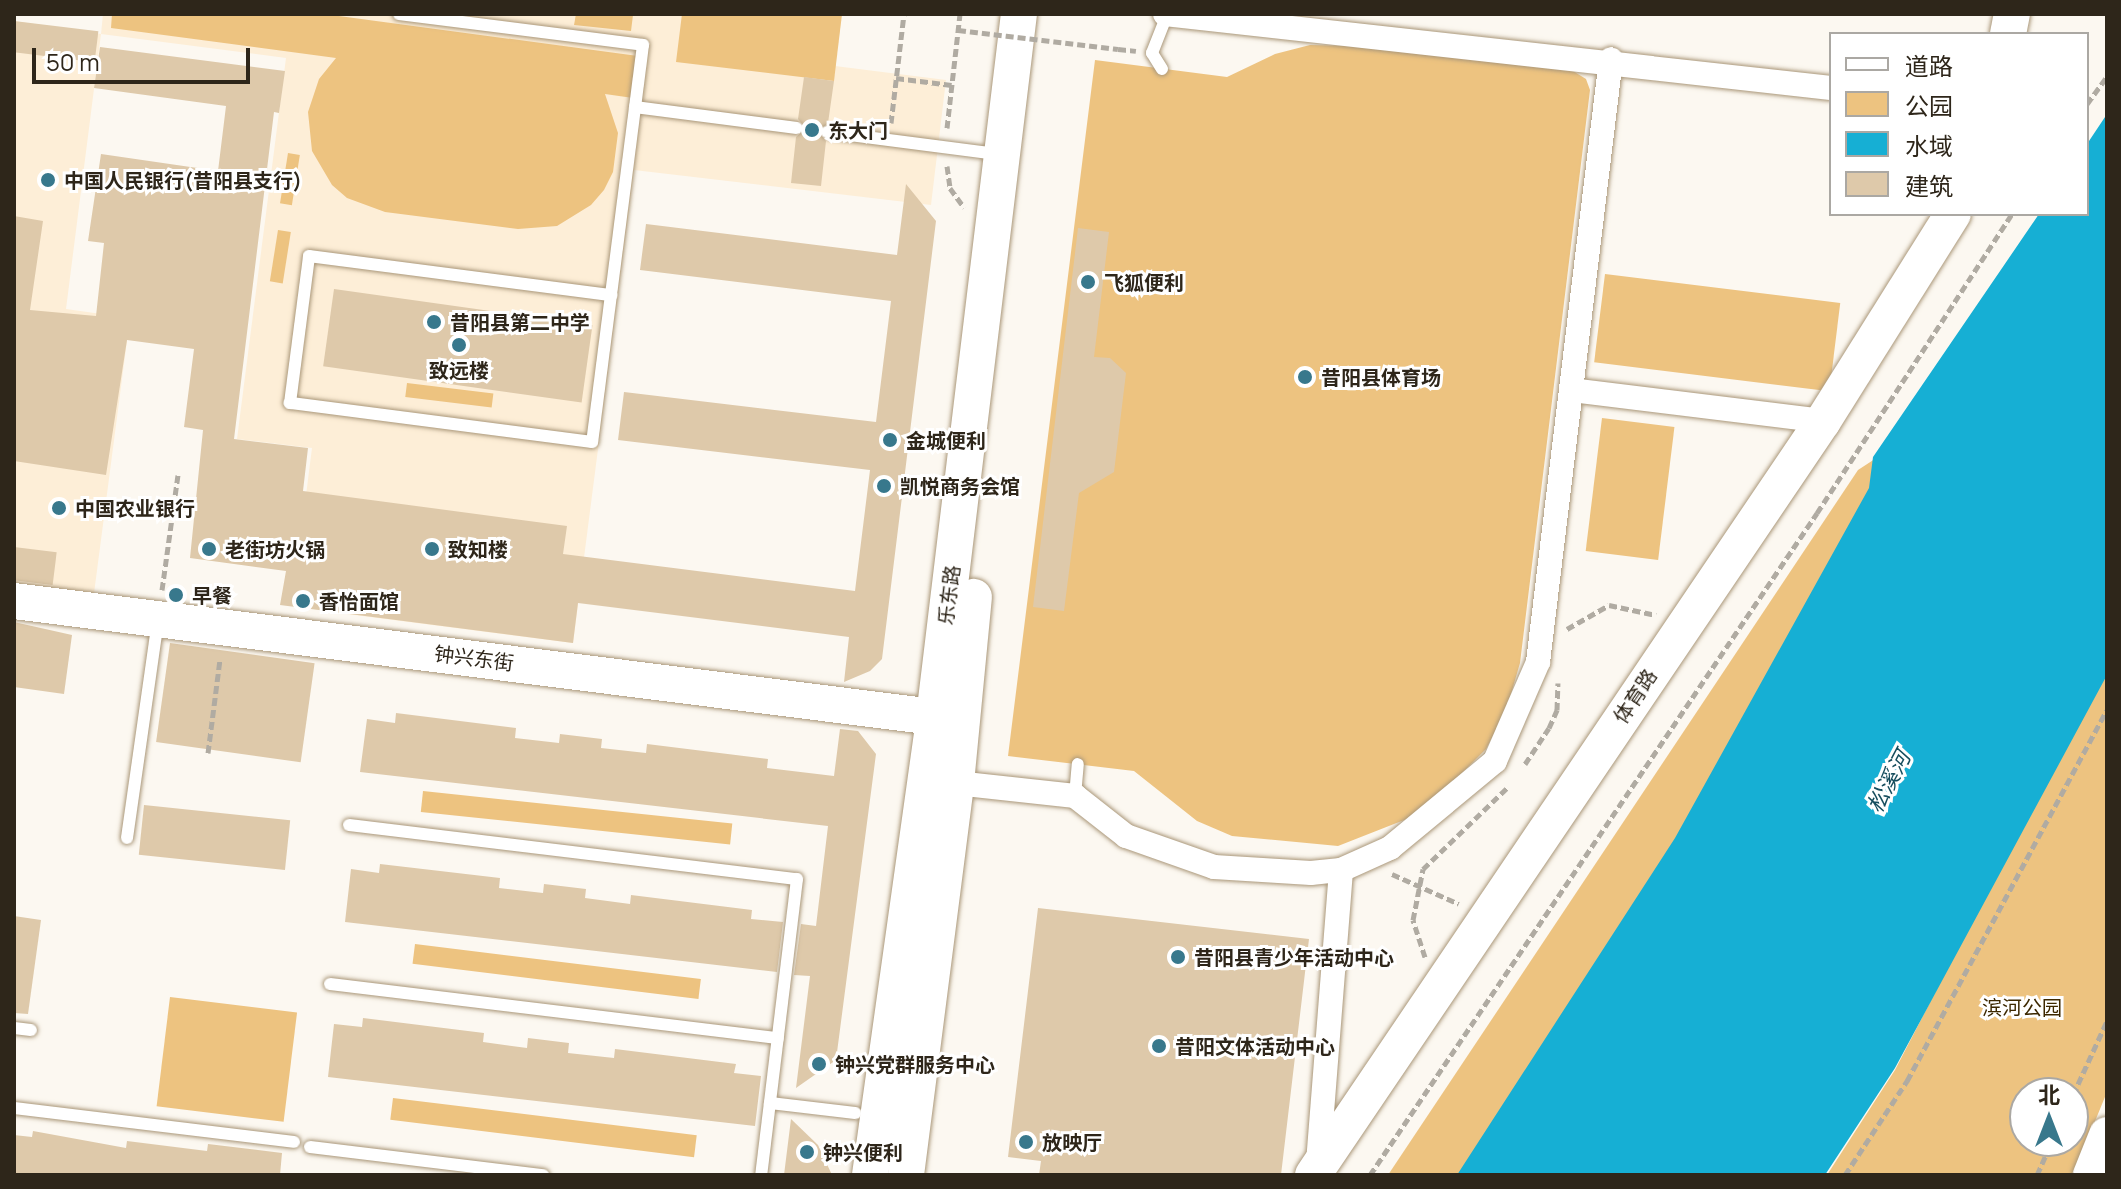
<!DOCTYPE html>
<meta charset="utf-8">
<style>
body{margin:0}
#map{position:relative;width:2121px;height:1189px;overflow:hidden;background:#fcf8f1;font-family:Manrope,"Noto Sans SC",sans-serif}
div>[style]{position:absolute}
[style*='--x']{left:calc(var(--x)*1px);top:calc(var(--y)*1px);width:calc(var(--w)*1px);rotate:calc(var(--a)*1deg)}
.built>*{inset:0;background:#fdeed7}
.green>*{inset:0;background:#edc380;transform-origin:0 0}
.water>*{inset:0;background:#16afd4}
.building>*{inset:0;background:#dec9aa;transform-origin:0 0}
.path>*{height:5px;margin-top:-2.5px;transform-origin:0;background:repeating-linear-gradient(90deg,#b0aba2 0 8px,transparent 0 12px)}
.roads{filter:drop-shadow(0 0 2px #aa9779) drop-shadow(0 0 2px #aa9779)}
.lane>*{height:12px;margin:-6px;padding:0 6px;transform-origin:6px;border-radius:6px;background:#fff}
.street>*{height:24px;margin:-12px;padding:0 12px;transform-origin:12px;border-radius:12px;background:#fff}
.secondary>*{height:36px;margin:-18px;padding:0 18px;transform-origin:18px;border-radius:18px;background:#fff}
.path-bridge>*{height:5px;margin-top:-2.5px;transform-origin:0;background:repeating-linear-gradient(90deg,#b0aba2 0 8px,transparent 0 12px)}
.dots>*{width:22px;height:22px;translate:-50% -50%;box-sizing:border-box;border:4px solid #fff;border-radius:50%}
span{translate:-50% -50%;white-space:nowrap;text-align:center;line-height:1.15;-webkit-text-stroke:6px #fff;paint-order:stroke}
.poi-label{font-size:20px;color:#2e261a;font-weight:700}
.left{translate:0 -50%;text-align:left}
.street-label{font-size:20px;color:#2e261a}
.park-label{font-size:20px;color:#3d2800}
.water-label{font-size:22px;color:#164d5d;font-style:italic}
.frame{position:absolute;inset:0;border:16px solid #2e261a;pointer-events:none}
.legend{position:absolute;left:1829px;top:32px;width:260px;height:184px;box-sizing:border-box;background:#fff;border:2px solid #aba8a3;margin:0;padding:10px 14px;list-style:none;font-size:24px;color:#2e261a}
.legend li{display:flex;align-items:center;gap:16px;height:40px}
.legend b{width:40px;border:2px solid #aba8a3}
.north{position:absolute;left:2009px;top:1077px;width:80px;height:80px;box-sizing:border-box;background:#fff;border:2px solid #aba8a3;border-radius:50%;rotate:0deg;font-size:22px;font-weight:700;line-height:32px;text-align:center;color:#2e261a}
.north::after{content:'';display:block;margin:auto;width:28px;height:36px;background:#38788c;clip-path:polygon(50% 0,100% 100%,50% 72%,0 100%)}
.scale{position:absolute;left:32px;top:48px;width:218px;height:36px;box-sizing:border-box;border:4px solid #2e261a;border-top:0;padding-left:10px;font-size:24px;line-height:28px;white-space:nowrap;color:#2e261a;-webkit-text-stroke:6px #fff;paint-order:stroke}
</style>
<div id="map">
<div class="built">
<div style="clip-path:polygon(103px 14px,842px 14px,835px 66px,946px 80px,931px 205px,634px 170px,573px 643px,331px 612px,335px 579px,296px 574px,312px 448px,237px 439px,286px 58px,101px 34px,66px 309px,130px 318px,93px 601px,14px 591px,14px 21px,101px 34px)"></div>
</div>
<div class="green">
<div style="clip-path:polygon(112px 14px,324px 14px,638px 56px,633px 98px,605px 94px,618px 133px,613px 172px,604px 190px,591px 205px,557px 226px,518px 229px,385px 212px,347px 198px,332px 185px,312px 151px,308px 112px,319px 79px,336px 58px,111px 28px)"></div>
<div style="clip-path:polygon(576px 14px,633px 15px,631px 31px,574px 25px)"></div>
<div style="clip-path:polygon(682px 14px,842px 14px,834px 81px,676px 62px)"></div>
<div style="clip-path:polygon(1310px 45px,1395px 47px,1573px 71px,1586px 79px,1590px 90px,1520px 663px,1506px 711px,1486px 749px,1422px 813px,1338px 846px,1232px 836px,1197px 821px,1134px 771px,1008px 756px,1095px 60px,1227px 77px,1275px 54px)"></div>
<div style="left:288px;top:153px;width:12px;height:51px;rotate:9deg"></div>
<div style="left:278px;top:230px;width:13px;height:52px;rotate:9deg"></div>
<div style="left:1605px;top:274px;width:237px;height:89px;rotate:7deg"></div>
<div style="left:407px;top:383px;width:87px;height:14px;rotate:7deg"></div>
<div style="left:1602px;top:418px;width:73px;height:134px;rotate:7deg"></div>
<div style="clip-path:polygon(1884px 453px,1877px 493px,1483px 1175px,1388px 1175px,1858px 470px)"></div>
<div style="clip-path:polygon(evenodd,2107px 660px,2107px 1092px,2073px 1175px,1827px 1175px,1895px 1070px,2107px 660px,2025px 1093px,2073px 1093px,2073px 1141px,2025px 1141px,2025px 1093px)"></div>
<div style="left:423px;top:791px;width:311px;height:21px;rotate:6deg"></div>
<div style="left:415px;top:944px;width:288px;height:20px;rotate:7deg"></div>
<div style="left:170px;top:997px;width:128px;height:110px;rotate:7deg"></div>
<div style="left:393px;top:1098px;width:306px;height:22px;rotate:7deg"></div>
</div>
<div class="water">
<div style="clip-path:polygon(2107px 114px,2107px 675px,1895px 1068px,1825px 1175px,1457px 1175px,1675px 838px,1869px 488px,1873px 457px,2039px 214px,2087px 214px,2087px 144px)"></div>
</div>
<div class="building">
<div style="left:14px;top:21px;width:85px;height:31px;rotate:7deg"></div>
<div style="clip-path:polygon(100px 47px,285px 71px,279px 113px,274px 112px,234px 439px,308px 448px,303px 491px,567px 526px,563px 554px,855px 591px,870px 470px,618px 440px,624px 392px,876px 422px,891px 301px,640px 270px,646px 224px,897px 255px,906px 184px,936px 221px,882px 659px,870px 671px,844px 682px,849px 637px,578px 603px,573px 643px,280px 605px,286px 571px,190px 558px,203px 430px,184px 427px,194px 349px,127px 340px,106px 475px,14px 461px,14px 216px,43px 221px,30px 310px,96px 316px,104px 243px,88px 241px,101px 154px,218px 171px,226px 106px,94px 88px)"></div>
<div style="clip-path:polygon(804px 77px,834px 81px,828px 123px,818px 132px,826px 141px,821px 186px,791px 183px,796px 137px,806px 128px,798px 119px)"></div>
<div style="clip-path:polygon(1078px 228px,1109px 232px,1094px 357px,1110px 358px,1126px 373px,1114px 472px,1079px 493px,1064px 611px,1033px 607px)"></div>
<div style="left:334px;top:289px;width:261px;height:78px;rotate:8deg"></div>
<div style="left:14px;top:547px;width:43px;height:33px;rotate:7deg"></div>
<div style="clip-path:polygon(14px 622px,72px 635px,64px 694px,14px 687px)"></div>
<div style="left:170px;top:643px;width:146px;height:100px;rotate:8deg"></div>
<div style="clip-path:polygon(396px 713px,516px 728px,515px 738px,559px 743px,560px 734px,602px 739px,601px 748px,646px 753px,647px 744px,768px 759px,767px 768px,834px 776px,840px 729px,858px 731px,876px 754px,836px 1060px,796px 1088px,810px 976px,794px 975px,801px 924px,816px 926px,828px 826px,360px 772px,367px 719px,395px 723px)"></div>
<div style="left:144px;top:805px;width:147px;height:50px;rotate:6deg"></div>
<div style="clip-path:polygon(380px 864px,500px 878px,499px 888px,543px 893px,544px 884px,586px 889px,585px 898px,630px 904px,631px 895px,752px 910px,751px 919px,783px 922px,777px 972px,345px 922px,351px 869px,379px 873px)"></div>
<div style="clip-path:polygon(1038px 908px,1309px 939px,1281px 1175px,1039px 1175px,1041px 1161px,1008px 1157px)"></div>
<div style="clip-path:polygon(14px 916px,41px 920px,28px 1014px,14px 1013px)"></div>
<div style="clip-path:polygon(363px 1018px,484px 1033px,483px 1042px,527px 1048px,528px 1038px,569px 1043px,568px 1053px,614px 1058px,615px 1049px,736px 1064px,734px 1073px,761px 1076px,755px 1126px,328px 1077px,334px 1024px,362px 1027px)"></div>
<div style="clip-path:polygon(791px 1119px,818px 1145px,832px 1175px,784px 1175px)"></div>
<div style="clip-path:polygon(33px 1131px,126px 1148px,127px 1141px,207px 1151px,208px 1144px,282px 1153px,280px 1175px,14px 1175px,14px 1135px,32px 1137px)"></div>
</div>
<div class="path">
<div style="--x:1118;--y:49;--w:18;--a:6"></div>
<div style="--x:896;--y:78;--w:56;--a:7.1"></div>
<div style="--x:2087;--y:104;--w:34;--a:-54"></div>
<div style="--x:891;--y:123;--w:110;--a:-83.2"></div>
<div style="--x:947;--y:128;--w:115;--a:-83.5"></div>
<div style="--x:947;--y:166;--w:22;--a:82"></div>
<div style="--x:950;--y:188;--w:24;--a:54"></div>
<div style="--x:162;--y:590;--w:116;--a:-82.1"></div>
<div style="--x:1567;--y:629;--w:48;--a:-29.7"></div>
<div style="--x:1609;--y:605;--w:48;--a:12"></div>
<div style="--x:208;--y:753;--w:95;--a:-82.7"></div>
<div style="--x:1525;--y:764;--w:43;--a:-56.3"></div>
<div style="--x:1549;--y:728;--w:20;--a:-66"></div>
<div style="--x:1557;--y:710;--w:27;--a:-88"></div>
<div style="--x:1392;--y:874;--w:73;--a:24.1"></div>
<div style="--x:1425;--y:957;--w:39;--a:-108"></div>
<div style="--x:1413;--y:920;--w:52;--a:-78.9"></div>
<div style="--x:1423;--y:869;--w:117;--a:-44"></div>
<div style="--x:2073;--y:1095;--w:81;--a:-65.3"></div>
<div style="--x:1370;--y:1175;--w:799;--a:-55.97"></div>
<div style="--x:1817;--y:513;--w:357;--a:-56.9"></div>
<div style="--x:1845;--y:1175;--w:113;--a:-56.6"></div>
<div style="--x:1907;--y:1081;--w:421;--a:-61.7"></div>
<div style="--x:2037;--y:1175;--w:37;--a:-66"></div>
</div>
<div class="roads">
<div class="lane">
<div style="--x:399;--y:14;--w:246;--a:7.2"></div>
<div style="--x:643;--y:45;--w:400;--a:97.3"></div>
<div style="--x:592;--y:442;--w:305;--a:-172.6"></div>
<div style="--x:290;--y:403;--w:148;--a:-82.6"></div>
<div style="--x:309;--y:256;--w:305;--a:7.4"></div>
<div style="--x:1162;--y:69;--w:19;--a:-122"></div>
<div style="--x:1152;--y:53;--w:41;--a:-68.5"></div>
<div style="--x:635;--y:107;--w:163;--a:7.4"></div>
<div style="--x:827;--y:132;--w:171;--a:7.4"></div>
<div style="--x:1075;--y:796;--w:32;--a:-85"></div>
<div style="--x:349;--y:825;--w:451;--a:6.9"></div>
<div style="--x:797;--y:879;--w:298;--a:96.9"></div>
<div style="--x:127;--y:838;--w:219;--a:-81.9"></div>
<div style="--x:330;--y:984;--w:451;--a:6.9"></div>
<div style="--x:14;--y:1028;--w:17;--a:7"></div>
<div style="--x:770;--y:1103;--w:86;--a:6.7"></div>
<div style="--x:14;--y:1108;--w:282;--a:6.9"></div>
<div style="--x:310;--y:1147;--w:235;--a:6.9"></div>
</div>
<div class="street">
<div style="--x:1165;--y:14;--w:670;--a:6.34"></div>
<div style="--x:1572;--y:390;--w:253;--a:7"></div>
<div style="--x:956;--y:783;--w:120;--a:6.2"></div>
<div style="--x:1075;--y:796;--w:65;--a:38.1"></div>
<div style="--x:1126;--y:836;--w:93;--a:19.4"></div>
<div style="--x:1214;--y:867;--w:97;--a:3.5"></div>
<div style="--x:1311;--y:873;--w:30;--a:-6"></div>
<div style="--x:1341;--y:870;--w:54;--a:-24.2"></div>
<div style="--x:1390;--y:848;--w:136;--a:-39.6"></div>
<div style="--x:1495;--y:761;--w:108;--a:-66.5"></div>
<div style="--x:1538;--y:662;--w:607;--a:-83.1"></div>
<div style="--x:1318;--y:1163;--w:294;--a:-85.5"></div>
</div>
<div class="secondary">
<div style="--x:2008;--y:34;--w:20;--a:-79"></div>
<div style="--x:14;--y:601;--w:927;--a:7.19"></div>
<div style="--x:870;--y:1175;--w:462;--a:-82"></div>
<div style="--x:934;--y:717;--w:708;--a:-83.11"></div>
<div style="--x:906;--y:1175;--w:395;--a:-82.7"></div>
<div style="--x:956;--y:783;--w:187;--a:-84.5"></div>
<div style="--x:1313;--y:1175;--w:910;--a:-55.93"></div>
<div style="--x:1823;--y:421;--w:244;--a:-57.9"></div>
<div style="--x:2091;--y:1175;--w:43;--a:-68.2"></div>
</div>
</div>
<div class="path-bridge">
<div style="--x:958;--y:30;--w:161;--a:6.8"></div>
</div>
<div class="dots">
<div style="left:812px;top:130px;background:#38788c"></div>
<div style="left:48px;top:180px;background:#38788c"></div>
<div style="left:1088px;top:282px;background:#38788c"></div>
<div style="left:434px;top:322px;background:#38788c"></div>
<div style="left:459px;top:345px;background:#38788c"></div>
<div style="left:1305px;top:377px;background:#38788c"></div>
<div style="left:890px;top:440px;background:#38788c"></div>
<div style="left:884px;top:486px;background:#38788c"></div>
<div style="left:59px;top:508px;background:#38788c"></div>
<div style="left:209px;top:549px;background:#38788c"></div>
<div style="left:432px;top:549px;background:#38788c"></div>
<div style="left:176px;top:595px;background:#38788c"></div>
<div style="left:303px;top:601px;background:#38788c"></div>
<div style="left:1178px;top:957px;background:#38788c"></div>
<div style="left:1159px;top:1046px;background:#38788c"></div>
<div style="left:819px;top:1064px;background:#38788c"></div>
<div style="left:1026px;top:1142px;background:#38788c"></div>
<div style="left:807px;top:1152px;background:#38788c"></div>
</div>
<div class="poi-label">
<span class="left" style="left:828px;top:130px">东大门</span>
<span class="left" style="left:64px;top:180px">中国人民银行(昔阳县支行)</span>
<span class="left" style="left:1104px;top:282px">飞狐便利</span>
<span class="left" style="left:450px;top:322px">昔阳县第二中学</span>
<span style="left:459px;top:370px">致远楼</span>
<span class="left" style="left:1321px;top:377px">昔阳县体育场</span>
<span class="left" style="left:906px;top:440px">金城便利</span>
<span class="left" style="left:900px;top:486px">凯悦商务会馆</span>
<span class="left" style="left:75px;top:508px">中国农业银行</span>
<span class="left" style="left:225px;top:549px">老街坊火锅</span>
<span class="left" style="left:448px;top:549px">致知楼</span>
<span class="left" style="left:192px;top:595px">早餐</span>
<span class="left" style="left:319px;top:601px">香怡面馆</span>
<span class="left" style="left:1194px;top:957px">昔阳县青少年活动中心</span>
<span class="left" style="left:1175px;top:1046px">昔阳文体活动中心</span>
<span class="left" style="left:835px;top:1064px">钟兴党群服务中心</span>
<span class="left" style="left:1042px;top:1142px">放映厅</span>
<span class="left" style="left:823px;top:1152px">钟兴便利</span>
</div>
<div class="street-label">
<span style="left:949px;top:595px;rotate:-83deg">乐东路</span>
<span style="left:474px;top:658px;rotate:7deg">钟兴东街</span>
<span style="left:1635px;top:696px;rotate:-56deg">体育路</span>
</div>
<div class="park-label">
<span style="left:2022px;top:1007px">滨河公园</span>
</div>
<div class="water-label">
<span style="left:1889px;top:782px;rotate:-62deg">松溪河</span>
</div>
<div class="frame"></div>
<ul class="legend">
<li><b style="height:10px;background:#fff"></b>道路</li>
<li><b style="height:22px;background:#edc380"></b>公园</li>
<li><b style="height:22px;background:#16afd4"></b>水域</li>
<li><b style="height:22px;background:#dec9aa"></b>建筑</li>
</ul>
<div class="north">北</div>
<div class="scale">50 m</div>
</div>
